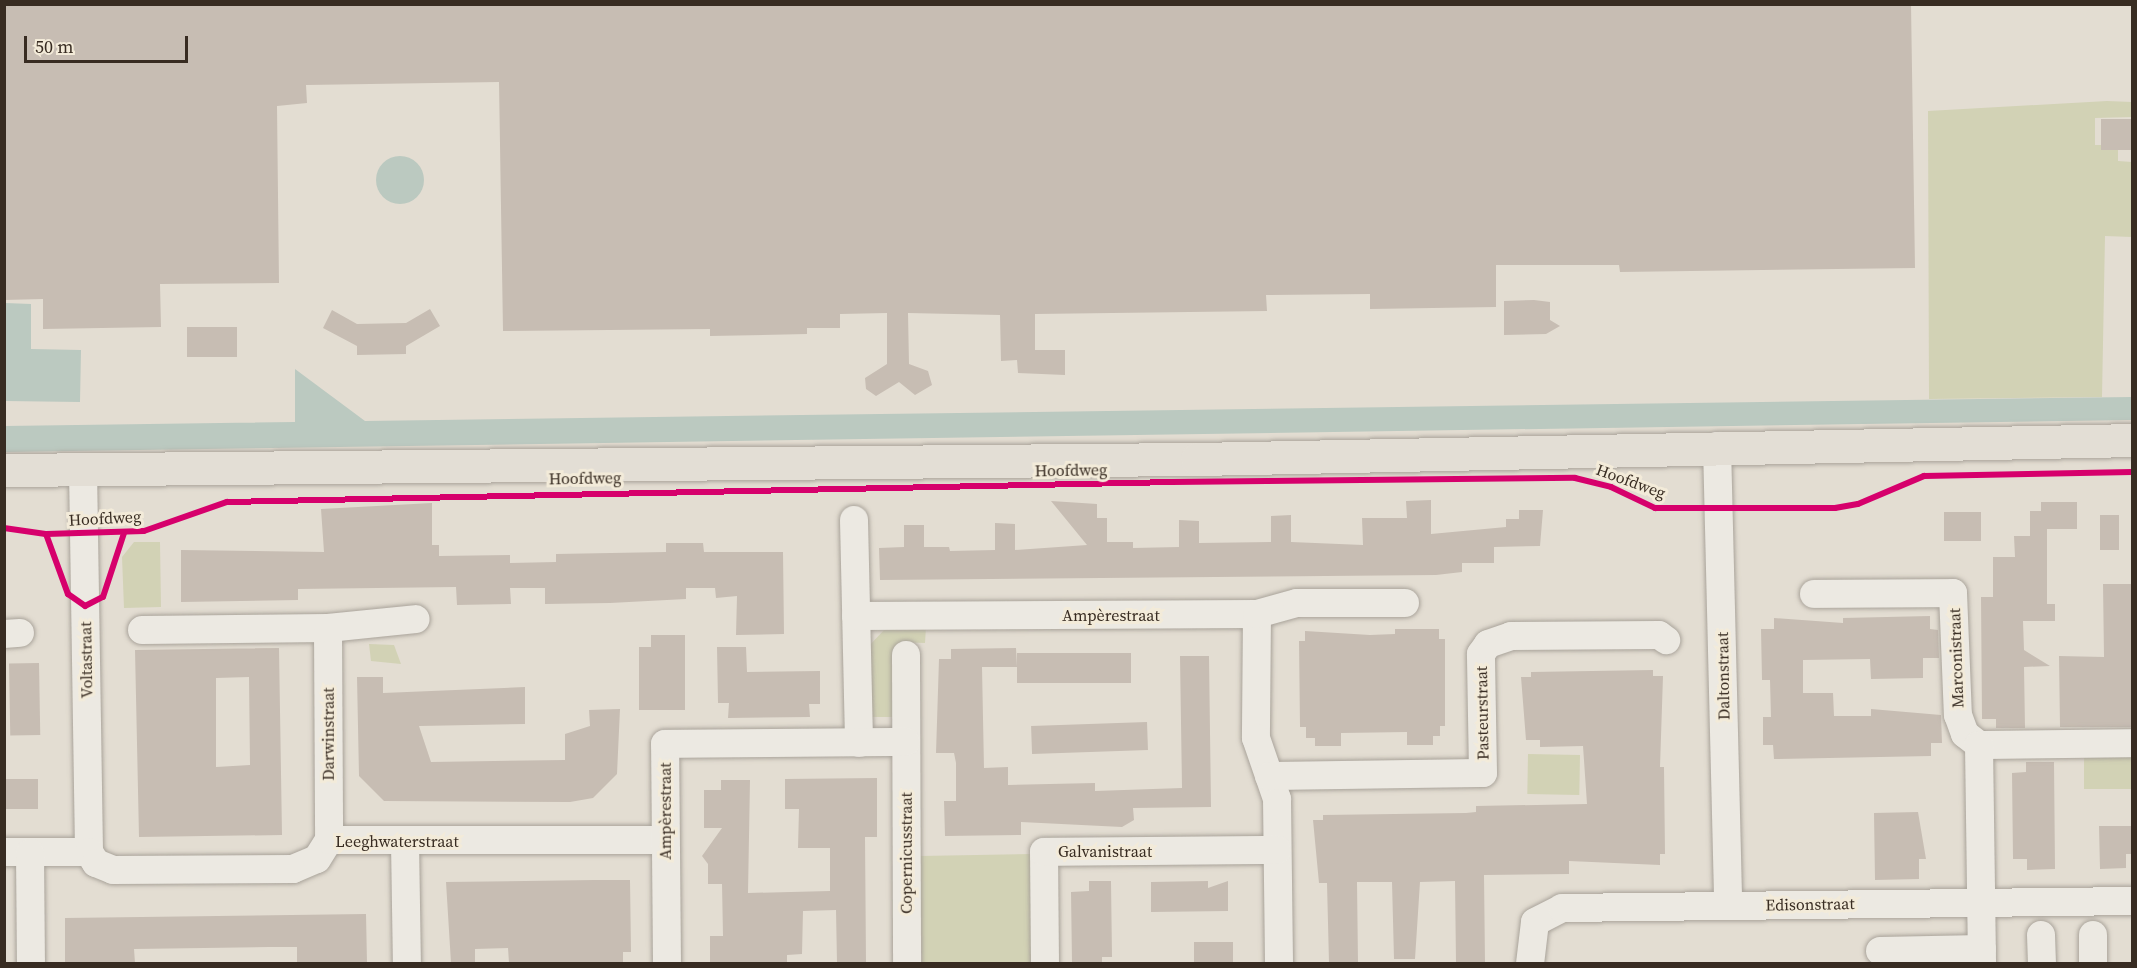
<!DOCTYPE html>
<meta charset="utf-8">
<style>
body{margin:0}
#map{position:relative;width:2137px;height:968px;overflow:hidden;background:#e3ddd2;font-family:"Source Serif 4",serif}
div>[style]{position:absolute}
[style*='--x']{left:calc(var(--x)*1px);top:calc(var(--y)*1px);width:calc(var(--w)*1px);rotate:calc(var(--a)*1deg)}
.green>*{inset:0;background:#d2d2b5;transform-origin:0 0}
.water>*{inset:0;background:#bbc9c0}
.round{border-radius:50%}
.building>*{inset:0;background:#c7bdb3;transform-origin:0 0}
.roads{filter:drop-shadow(0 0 2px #a9a39a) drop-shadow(0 0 2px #a9a39a)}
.minor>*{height:28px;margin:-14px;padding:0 14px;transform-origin:14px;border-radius:14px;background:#ece9e2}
.major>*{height:33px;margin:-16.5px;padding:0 16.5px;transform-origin:16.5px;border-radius:16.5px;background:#e3ded5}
.cycleway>*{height:6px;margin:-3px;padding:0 3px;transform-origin:3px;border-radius:3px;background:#d6006c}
span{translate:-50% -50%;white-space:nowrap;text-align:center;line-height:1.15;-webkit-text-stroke:6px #f3ebd9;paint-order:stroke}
.street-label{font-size:16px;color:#382c22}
.frame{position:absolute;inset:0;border:6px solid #382c22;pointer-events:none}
.scale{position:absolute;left:24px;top:36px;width:164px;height:27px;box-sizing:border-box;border:3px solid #382c22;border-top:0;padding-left:8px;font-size:18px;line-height:21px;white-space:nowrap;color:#382c22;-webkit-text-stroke:4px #f3ebd9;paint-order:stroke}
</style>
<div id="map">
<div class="green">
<div style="clip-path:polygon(2107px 101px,2132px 102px,2132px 117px,2095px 118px,2095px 145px,2118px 145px,2118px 161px,2132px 162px,2132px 237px,2105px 236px,2102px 397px,1929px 399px,1928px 111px)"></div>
<div style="clip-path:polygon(134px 542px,160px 542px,161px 607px,124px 608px,122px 557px)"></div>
<div style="clip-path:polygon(926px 627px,925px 643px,902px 642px,896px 717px,867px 717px,867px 648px,885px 629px)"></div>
<div style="clip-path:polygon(369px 644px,394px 645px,401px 664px,371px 661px)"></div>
<div style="left:2132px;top:752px;width:37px;height:48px;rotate:90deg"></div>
<div style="left:1528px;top:754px;width:52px;height:40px;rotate:1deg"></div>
<div style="left:1032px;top:854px;width:109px;height:112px;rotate:89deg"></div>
</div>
<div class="water">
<div class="round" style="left:376px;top:156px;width:48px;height:48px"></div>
<div style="clip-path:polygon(5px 303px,31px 304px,31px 349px,81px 350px,80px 402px,5px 401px)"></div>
<div style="clip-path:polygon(295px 369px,365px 421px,2132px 397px,2132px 420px,5px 452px,5px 426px,295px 422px)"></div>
</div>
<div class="building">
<div style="clip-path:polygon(4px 4px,1911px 4px,1915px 268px,1620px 272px,1619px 265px,1496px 265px,1496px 307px,1370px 309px,1370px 294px,1266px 295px,1267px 311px,1035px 314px,1035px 350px,1065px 350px,1065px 375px,1018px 373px,1017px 360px,1001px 361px,1000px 315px,908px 313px,909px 364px,928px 371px,932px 385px,915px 395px,899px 382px,876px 396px,866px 389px,865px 378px,887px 364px,887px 313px,840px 314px,840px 328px,807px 328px,807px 334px,710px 336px,710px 329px,503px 331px,499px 82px,306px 85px,307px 103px,277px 106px,279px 283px,160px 284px,161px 327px,43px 329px,43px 299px,4px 300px)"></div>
<div style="left:2101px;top:119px;width:32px;height:31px"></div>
<div style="clip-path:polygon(1534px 300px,1550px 302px,1550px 320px,1560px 326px,1546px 334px,1504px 335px,1504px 301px)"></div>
<div style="clip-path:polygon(430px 309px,440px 326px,406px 346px,406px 354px,357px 355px,357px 346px,323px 328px,332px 310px,357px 324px,406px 323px)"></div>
<div style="left:187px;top:327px;width:50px;height:30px"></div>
<div style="clip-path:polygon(1431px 500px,1431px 534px,1506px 527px,1506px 519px,1519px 519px,1519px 510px,1543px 510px,1540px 546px,1494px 547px,1494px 563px,1462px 563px,1462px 572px,1436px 575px,880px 580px,879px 548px,904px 547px,904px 525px,924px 525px,924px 547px,949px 547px,950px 551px,995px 550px,995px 523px,1015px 524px,1015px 550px,1087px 545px,1051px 501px,1097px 504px,1097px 518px,1107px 518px,1107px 542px,1133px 542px,1133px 548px,1179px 547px,1179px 520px,1199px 521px,1199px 543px,1271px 542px,1271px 516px,1291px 515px,1291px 542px,1363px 545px,1362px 518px,1407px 518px,1406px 501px)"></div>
<div style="clip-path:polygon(2041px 502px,2077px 502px,2077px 529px,2047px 529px,2047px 604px,2055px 604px,2055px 621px,2023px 621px,2024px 650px,2050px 666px,2024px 667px,2025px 728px,1996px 728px,1996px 719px,1982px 719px,1981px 597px,1993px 597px,1993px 557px,2015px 557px,2014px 536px,2030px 536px,2030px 511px,2041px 511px)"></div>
<div style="clip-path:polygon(432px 503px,432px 545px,439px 545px,439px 556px,510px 555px,510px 563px,556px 562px,556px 554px,666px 552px,666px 543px,703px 543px,704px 552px,783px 552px,784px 634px,736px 635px,737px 596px,716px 598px,715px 588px,686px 588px,686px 599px,610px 603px,545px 604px,545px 588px,510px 588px,511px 604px,457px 605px,456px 587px,298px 589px,298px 600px,181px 602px,181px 550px,324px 552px,321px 509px)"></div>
<div style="left:1981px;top:512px;width:29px;height:37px;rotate:90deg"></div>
<div style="left:2100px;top:515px;width:19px;height:35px"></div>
<div style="clip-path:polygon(2103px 584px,2131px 584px,2133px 727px,2060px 727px,2059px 656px,2104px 657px)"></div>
<div style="clip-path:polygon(1930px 616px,1930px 629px,1938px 630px,1939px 658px,1923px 658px,1923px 678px,1871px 679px,1870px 659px,1803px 660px,1803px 693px,1833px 693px,1834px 716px,1871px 716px,1871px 709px,1941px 715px,1942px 743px,1931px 743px,1931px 756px,1774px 759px,1773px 745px,1763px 745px,1763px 717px,1771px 717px,1770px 680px,1762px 680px,1761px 629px,1774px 629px,1774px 618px,1843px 623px,1843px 618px)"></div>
<div style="clip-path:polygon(1395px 629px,1439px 629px,1439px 639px,1445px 639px,1445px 726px,1440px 726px,1440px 736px,1433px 736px,1433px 745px,1407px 745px,1407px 732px,1341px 733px,1341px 746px,1315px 746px,1315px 738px,1306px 738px,1306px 727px,1300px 727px,1299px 641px,1305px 641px,1305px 631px,1370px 635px,1395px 634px)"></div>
<div style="clip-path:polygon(651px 635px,685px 635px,685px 710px,639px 710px,639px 647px,651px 647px)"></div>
<div style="clip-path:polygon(717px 647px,746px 647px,747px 672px,820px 671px,820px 704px,809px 704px,810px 717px,728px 718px,729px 703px,718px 703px)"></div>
<div style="clip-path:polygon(evenodd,279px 648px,282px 835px,139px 837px,135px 650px,279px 648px,249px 677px,250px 765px,216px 767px,216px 678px,249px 677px)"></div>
<div style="clip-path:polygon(1016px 648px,1017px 667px,982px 667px,984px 768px,1008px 767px,1008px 785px,1095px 783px,1095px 791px,1182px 788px,1180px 656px,1209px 656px,1211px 807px,1133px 808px,1134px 820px,1122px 827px,1021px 822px,1021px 835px,945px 836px,944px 801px,956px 801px,956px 763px,954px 753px,936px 753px,939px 659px,951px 659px,951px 649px)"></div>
<div style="left:1131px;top:653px;width:30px;height:114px;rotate:90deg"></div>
<div style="left:39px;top:663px;width:72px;height:30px;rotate:89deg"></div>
<div style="clip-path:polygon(1653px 670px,1653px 676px,1663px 676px,1660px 767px,1664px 767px,1665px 854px,1660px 854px,1660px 865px,1569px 861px,1569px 874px,1484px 875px,1485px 963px,1456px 963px,1455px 881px,1420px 882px,1415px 959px,1394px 959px,1392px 882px,1357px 882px,1358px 963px,1329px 963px,1327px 883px,1319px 883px,1313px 820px,1323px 820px,1323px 815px,1466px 813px,1476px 812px,1476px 806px,1587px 804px,1583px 746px,1540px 747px,1540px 740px,1526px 740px,1521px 677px,1531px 677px,1531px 672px)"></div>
<div style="clip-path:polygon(357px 677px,383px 677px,383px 693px,525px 687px,525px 724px,419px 726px,431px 762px,565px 760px,565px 734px,590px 726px,589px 710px,620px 709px,617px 774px,593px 798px,570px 802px,384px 801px,359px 776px)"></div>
<div style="left:1147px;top:722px;width:28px;height:116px;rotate:88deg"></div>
<div style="clip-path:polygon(2026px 762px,2054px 762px,2055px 869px,2027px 870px,2027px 859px,2013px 859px,2012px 773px,2026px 772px)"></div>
<div style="clip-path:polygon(877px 778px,877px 837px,865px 837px,866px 963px,837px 963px,836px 910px,803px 911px,802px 954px,787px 955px,787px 963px,710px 963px,710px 936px,723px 936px,722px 884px,708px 884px,708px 864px,702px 856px,722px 828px,704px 828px,704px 790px,721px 790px,721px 780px,750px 780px,748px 893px,830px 891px,830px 848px,798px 848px,799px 809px,785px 809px,785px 779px)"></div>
<div style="left:4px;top:779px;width:34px;height:30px"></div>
<div style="clip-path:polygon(1918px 812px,1926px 859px,1919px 859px,1919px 879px,1875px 880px,1874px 813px)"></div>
<div style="clip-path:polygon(2099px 826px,2133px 826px,2133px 854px,2126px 854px,2126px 868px,2100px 869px)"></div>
<div style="clip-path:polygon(594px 880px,630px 880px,631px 952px,623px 952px,623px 963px,509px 963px,508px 948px,475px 949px,475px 963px,451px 963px,446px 882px)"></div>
<div style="clip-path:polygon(1089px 881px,1111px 881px,1112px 957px,1102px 957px,1102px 963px,1072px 963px,1071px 892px,1089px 891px)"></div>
<div style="clip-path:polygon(1208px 881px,1208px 888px,1228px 881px,1228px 911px,1151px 912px,1151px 882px)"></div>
<div style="clip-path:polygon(366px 914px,367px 963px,297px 963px,297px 947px,269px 947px,134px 949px,135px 963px,65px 963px,65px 918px)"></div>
<div style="left:1233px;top:942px;width:21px;height:39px;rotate:90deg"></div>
</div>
<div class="roads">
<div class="minor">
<div style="--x:1717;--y:446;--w:460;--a:88.6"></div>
<div style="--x:83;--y:469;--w:383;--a:89.1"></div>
<div style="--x:854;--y:520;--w:223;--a:88.7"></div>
<div style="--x:1814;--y:594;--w:139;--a:-0.4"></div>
<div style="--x:1953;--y:593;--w:122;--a:87.7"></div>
<div style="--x:1958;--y:715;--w:20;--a:70"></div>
<div style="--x:1965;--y:734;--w:18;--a:38"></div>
<div style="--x:1979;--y:745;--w:153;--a:-0.7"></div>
<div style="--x:1257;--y:614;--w:124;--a:90.5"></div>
<div style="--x:1256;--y:738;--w:65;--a:71"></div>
<div style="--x:1277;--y:799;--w:165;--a:89.3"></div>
<div style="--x:856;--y:616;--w:401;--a:-0.3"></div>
<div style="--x:1257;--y:614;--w:41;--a:-15.4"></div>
<div style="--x:1297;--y:603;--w:108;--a:0"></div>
<div style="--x:328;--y:628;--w:212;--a:89.7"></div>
<div style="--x:142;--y:630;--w:186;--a:-0.6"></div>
<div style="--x:328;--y:628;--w:88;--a:-5.8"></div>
<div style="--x:4;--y:634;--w:16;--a:-4"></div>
<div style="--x:906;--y:655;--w:309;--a:89.8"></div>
<div style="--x:1979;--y:745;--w:219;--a:89.2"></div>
<div style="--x:1269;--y:776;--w:214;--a:-0.8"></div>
<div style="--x:1483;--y:773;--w:119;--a:-91"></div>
<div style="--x:1481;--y:654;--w:12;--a:-55"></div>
<div style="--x:1488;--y:644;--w:24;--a:-19"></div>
<div style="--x:1511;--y:636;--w:148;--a:-0.4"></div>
<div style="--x:1659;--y:635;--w:9;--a:36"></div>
<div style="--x:405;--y:842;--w:122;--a:89.1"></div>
<div style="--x:4;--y:852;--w:85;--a:0"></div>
<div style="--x:89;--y:852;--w:13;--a:58"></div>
<div style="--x:96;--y:863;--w:18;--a:22"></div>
<div style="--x:113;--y:870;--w:180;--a:-0.3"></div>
<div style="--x:293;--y:869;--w:26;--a:-23"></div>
<div style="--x:317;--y:859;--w:22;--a:-58"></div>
<div style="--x:329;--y:840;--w:336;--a:0"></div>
<div style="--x:30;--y:853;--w:111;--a:89.5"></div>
<div style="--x:2041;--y:935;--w:29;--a:88"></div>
<div style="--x:2093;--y:935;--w:29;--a:90"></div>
<div style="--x:1880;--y:951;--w:102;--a:-1.1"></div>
<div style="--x:667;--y:964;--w:220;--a:-90.5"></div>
<div style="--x:665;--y:744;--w:241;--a:-0.5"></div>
<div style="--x:1045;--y:964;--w:112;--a:-90.5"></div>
<div style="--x:1044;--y:852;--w:233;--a:-0.5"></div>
<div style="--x:1530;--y:964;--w:42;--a:-83.2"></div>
<div style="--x:1535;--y:922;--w:30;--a:-27"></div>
<div style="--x:1562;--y:908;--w:570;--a:-0.7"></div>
</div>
<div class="major">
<div style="--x:4;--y:470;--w:1193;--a:-0.53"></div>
<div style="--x:1197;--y:459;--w:935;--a:-1.16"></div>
</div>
</div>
<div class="cycleway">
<div style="--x:4;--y:528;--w:42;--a:8.1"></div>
<div style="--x:46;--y:534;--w:98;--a:-1.8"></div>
<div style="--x:144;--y:531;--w:88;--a:-19.3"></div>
<div style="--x:227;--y:502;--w:945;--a:-1.21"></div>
<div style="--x:1172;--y:482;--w:403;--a:-0.6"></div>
<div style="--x:1575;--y:478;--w:37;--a:14"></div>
<div style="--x:1611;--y:487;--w:49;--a:25.5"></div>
<div style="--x:1655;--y:508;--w:180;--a:0"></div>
<div style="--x:1835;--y:508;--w:23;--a:-10"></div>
<div style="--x:1858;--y:504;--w:72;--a:-23"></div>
<div style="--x:1924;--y:476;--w:208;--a:-1.1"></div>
<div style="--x:46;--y:534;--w:64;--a:69.9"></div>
<div style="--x:68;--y:594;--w:21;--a:35"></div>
<div style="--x:85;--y:606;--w:20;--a:-27"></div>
<div style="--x:103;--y:597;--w:67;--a:-71.8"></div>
</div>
<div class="street-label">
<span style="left:1071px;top:470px;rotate:-1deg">Hoofdweg</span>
<span style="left:585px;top:478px;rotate:-1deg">Hoofdweg</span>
<span style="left:1631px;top:481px;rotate:20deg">Hoofdweg</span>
<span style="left:105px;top:518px;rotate:-3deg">Hoofdweg</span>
<span style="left:1111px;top:615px">Ampèrestraat</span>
<span style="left:1956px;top:658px;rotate:-92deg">Marconistraat</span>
<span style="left:86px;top:660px;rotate:-91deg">Voltastraat</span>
<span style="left:1723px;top:676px;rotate:-91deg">Daltonstraat</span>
<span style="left:1482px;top:713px;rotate:-91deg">Pasteurstraat</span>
<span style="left:328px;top:734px;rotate:-90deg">Darwinstraat</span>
<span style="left:665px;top:811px;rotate:-90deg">Ampèrestraat</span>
<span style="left:397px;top:841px">Leeghwaterstraat</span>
<span style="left:1105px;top:851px">Galvanistraat</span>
<span style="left:906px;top:853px;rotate:-90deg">Copernicusstraat</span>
<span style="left:1810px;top:904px;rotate:-1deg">Edisonstraat</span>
</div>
<div class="frame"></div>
<div class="scale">50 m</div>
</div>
